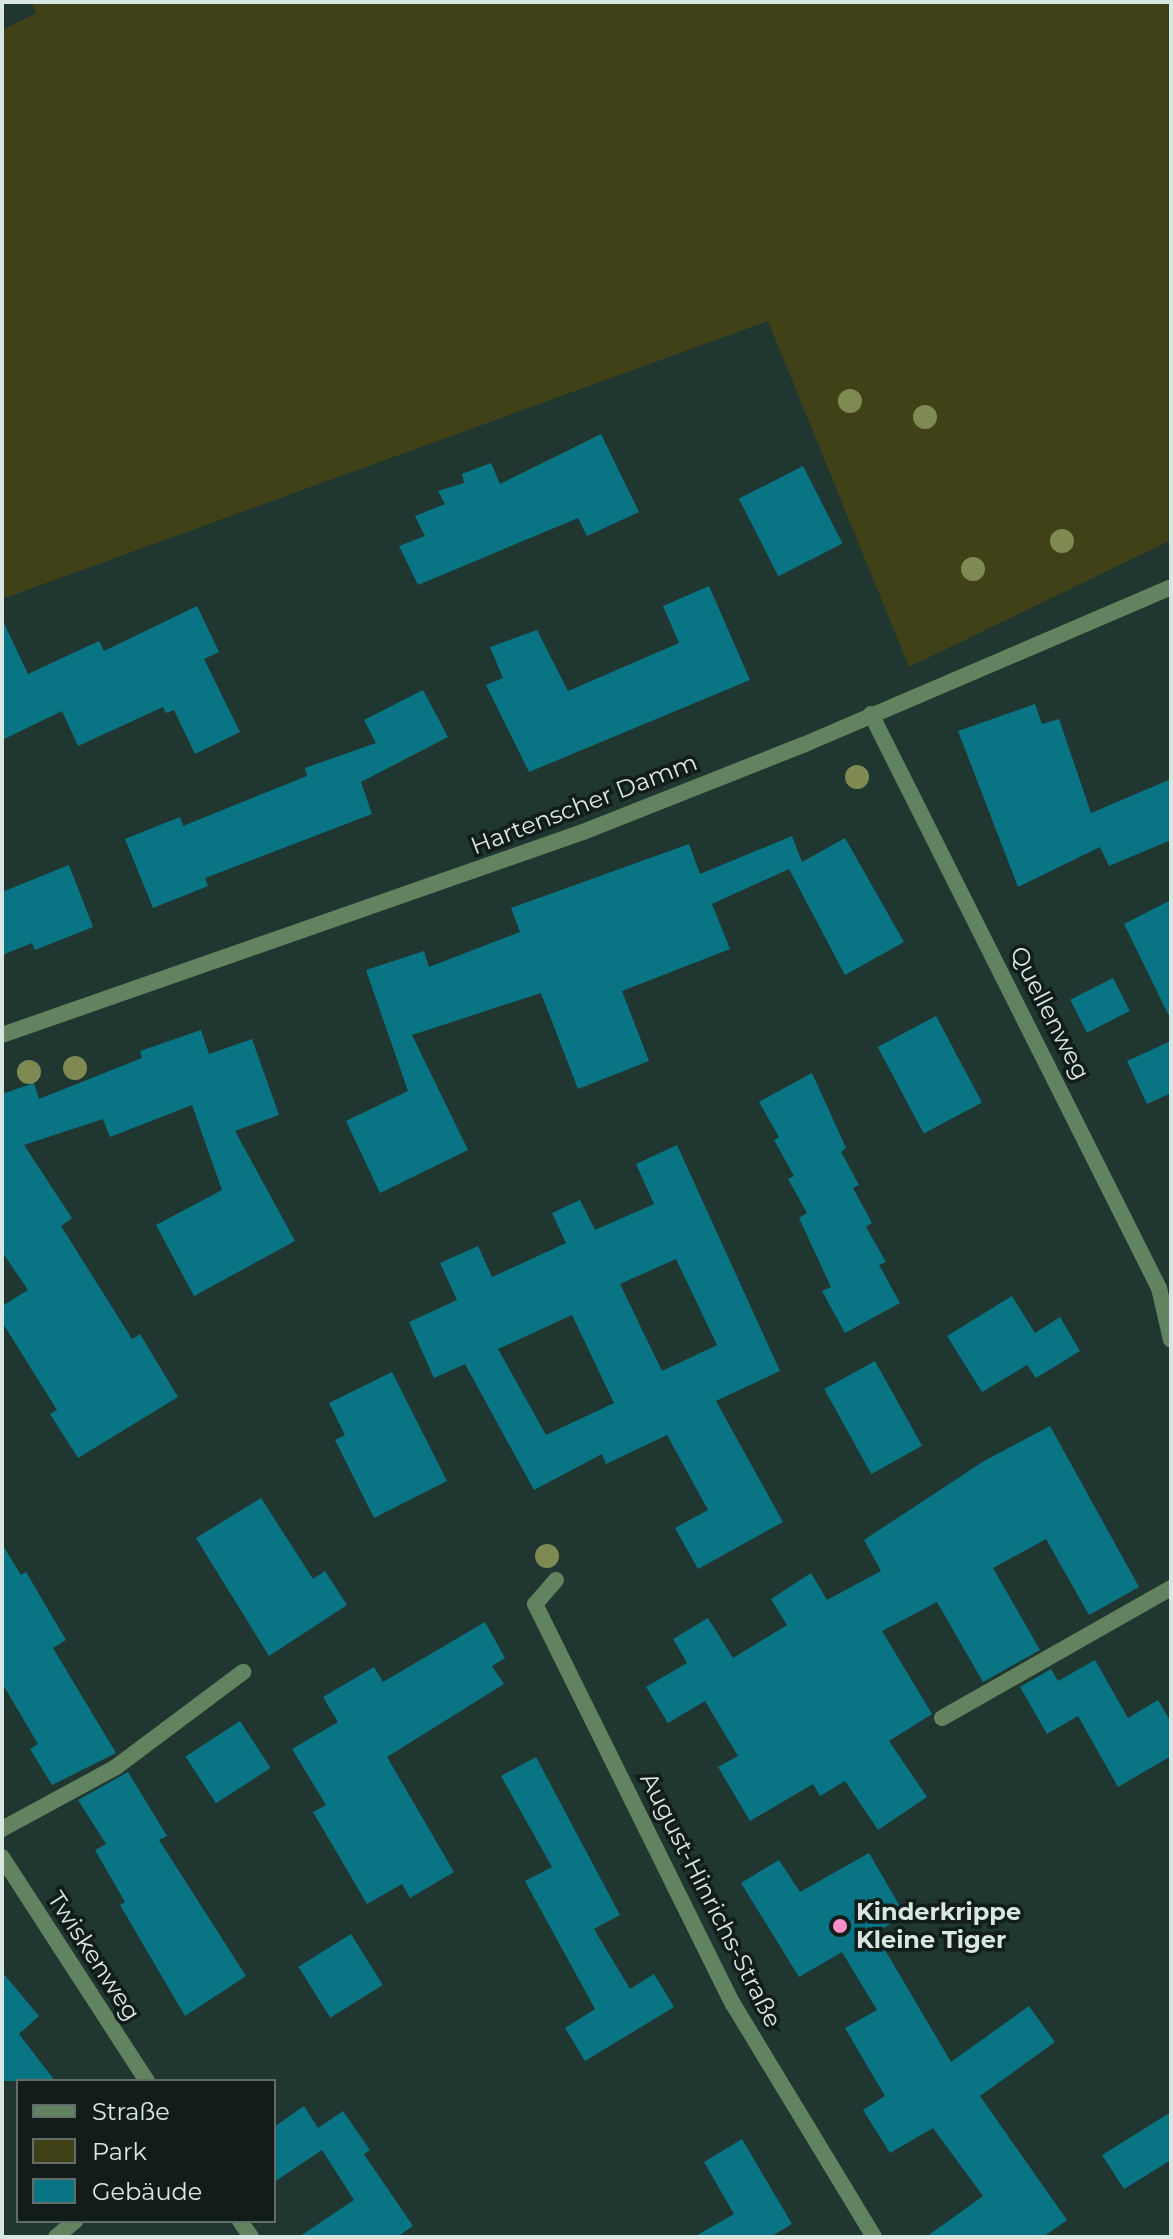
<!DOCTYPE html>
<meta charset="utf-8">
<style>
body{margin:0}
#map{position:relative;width:1173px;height:2239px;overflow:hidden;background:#203731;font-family:Montserrat,sans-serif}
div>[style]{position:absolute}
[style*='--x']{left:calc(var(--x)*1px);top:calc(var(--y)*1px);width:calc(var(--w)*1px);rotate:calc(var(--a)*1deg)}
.green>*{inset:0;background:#414117}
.building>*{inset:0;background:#097484;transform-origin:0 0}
.service>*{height:16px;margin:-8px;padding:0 8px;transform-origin:8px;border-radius:8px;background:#61835f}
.minor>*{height:16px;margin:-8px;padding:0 8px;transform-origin:8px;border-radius:8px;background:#61835f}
.trees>*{width:24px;height:24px;margin:-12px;border-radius:50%;background:#7f8a53}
.dots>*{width:22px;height:22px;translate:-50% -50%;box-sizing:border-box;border:4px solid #121c19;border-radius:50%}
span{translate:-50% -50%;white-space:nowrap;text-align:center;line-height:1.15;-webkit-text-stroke:7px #121c19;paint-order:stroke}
.street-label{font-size:24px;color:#d9e7e3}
.poi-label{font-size:24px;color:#d9e7e3;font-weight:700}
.left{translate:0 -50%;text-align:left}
.frame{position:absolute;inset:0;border:4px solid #d9e7e3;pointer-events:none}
.legend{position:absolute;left:16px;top:2079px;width:260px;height:144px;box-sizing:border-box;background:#121c19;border:2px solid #626d6a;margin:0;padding:10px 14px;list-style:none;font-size:24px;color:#d9e7e3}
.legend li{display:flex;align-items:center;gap:16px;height:40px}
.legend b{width:40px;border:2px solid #626d6a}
</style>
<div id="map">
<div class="green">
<div style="clip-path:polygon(31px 2px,1171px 2px,1171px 540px,909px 667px,768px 321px,2px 599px,2px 30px,36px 13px)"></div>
</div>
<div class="building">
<div style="clip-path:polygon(601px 434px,639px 512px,587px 536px,578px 518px,418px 585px,399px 546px,425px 536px,415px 516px,445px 504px,438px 491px,464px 483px,462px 474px,491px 463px,500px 484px)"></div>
<div style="left:803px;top:466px;width:87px;height:72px;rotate:63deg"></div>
<div style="clip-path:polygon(709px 586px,750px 680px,529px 772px,486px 685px,503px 678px,490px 647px,537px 630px,568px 691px,679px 643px,663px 606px)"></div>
<div style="clip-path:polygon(197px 606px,219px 652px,204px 659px,240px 732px,195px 754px,174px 710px,166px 713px,163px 707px,78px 746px,62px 711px,2px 740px,2px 619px,28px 674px,99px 641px,104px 651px)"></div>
<div style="clip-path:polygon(423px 690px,448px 737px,361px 782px,372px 814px,205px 878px,208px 886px,153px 908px,125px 839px,180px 817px,183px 826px,307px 776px,305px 768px,376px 743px,364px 720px)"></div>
<div style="clip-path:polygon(1035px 704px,1042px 724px,1059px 719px,1091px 813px,1171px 779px,1171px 840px,1109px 866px,1100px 847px,1018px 887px,958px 731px)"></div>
<div style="clip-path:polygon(792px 836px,802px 862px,845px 838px,904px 942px,845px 975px,789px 869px,712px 904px,730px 949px,622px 991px,649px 1061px,578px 1089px,541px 993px,412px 1035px,468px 1150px,380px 1193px,346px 1121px,408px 1091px,366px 970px,424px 951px,429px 967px,520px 932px,511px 908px,689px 844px,700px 874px)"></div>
<div style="clip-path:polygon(69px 865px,93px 927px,35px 950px,32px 943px,2px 955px,2px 892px)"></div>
<div style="clip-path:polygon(1171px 900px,1171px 1020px,1124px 924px)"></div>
<div style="left:1113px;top:978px;width:37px;height:48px;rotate:63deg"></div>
<div style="left:936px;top:1016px;width:98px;height:66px;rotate:62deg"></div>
<div style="clip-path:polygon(201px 1030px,209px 1054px,252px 1039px,279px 1115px,235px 1131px,295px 1241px,194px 1296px,156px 1225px,222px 1190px,192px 1105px,110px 1137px,103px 1119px,24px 1145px,72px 1218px,61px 1226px,132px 1339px,140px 1334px,178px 1397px,78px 1458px,50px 1414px,57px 1410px,2px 1322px,2px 1306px,28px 1290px,2px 1252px,2px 1094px,34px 1083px,39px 1099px,142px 1058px,140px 1051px)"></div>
<div style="clip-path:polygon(1171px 1041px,1171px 1093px,1147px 1104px,1127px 1061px)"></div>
<div style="clip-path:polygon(812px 1073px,846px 1148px,841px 1152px,859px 1185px,853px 1188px,872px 1223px,866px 1227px,886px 1262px,879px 1265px,900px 1303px,845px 1333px,822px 1291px,831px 1287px,799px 1218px,807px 1213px,788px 1179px,794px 1176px,774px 1140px,779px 1137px,759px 1102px)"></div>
<div style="clip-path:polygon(evenodd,677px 1145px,780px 1371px,716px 1401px,783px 1522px,698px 1569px,675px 1528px,708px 1510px,667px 1435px,606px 1464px,602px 1454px,534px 1490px,465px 1364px,434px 1378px,409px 1322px,457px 1300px,440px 1263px,478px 1246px,492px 1277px,566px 1243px,552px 1213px,580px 1200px,595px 1230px,654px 1204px,636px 1164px,677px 1145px,676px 1259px,717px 1345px,662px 1371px,620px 1284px,676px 1259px,677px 1145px,572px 1315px,614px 1403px,546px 1435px,498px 1349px,572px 1315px)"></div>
<div style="clip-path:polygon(1012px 1296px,1035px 1333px,1060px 1317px,1080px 1351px,1036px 1378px,1027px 1365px,982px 1392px,947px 1336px)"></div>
<div style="left:875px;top:1361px;width:97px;height:58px;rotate:61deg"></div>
<div style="clip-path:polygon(392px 1372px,447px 1481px,374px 1518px,335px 1440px,345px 1435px,329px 1403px)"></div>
<div style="clip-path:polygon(1050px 1426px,1139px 1587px,1089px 1615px,1046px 1539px,993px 1568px,1040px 1650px,983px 1682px,937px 1602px,882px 1631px,932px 1714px,889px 1741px,927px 1797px,878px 1830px,845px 1781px,820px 1796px,813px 1784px,750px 1821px,718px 1767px,738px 1756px,705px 1701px,668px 1723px,646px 1687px,687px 1663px,673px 1639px,708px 1618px,733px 1658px,787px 1625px,771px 1599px,811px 1573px,827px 1600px,881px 1571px,864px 1540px,984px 1461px)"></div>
<div style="clip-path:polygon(261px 1498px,313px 1579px,325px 1571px,347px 1605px,269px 1656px,196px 1538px)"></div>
<div style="clip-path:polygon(2px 1544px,21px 1575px,26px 1572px,66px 1640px,53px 1648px,116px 1753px,52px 1785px,30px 1749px,38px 1744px,2px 1683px)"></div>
<div style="clip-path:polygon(485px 1622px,505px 1658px,492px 1666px,504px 1684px,387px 1757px,454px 1872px,410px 1898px,402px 1884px,367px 1904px,313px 1812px,326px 1805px,292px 1749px,338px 1722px,323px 1697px,374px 1667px,383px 1682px)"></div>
<div style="clip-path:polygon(1095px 1660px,1128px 1718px,1158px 1700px,1171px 1722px,1171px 1756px,1118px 1787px,1078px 1716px,1047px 1734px,1020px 1687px,1051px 1669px,1058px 1681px)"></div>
<div style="left:240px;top:1721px;width:56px;height:65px;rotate:57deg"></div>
<div style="clip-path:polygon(536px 1757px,620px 1915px,594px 1929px,630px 1989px,654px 1974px,674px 2007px,585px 2061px,565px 2028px,595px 2009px,525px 1881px,552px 1867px,501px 1776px)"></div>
<div style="clip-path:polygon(128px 1772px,167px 1836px,159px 1840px,246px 1976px,185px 2016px,120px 1905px,125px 1902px,95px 1850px,106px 1844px,78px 1800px)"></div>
<div style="clip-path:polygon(869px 1853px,905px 1915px,875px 1933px,951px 2062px,1029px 2006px,1055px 2042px,980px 2096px,1067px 2220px,1043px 2237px,926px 2237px,983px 2196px,933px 2128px,890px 2153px,863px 2110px,885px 2096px,845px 2028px,877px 2010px,842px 1952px,799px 1977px,741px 1883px,779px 1860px,800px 1892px)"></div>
<div style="left:351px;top:1934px;width:60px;height:62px;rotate:58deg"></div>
<div style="clip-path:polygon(2px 1972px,39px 2016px,19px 2034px,55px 2081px,2px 2081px)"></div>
<div style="clip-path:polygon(304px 2106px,318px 2128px,343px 2111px,370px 2150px,364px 2154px,413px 2226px,397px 2237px,299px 2237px,354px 2200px,322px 2150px,274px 2182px,274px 2127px)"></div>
<div style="clip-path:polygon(1171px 2112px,1171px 2160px,1124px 2189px,1102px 2155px)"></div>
<div style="clip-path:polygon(742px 2139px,792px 2224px,770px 2237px,694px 2237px,734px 2214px,704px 2162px)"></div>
</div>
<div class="service">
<div style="--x:942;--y:1718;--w:263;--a:-29.6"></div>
<div style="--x:2;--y:1829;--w:130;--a:-28.5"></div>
<div style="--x:116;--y:1767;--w:159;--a:-36.8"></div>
</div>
<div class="minor">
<div style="--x:871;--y:714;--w:642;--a:63.36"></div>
<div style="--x:1159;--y:1288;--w:53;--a:77"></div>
<div style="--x:2;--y:1035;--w:615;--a:-19.26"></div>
<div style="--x:583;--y:832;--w:237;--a:-21.6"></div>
<div style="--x:803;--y:745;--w:400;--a:-23.2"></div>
<div style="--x:556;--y:1580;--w:32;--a:131"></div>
<div style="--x:535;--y:1604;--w:446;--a:63.7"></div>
<div style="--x:733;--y:2004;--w:272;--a:58.8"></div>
<div style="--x:2;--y:1857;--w:267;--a:57.1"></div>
<div style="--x:240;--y:2221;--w:19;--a:55"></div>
<div style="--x:56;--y:2237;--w:25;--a:-40"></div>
</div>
<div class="trees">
<div style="left:850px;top:401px"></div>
<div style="left:925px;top:417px"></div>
<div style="left:1062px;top:541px"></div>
<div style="left:973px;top:569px"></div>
<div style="left:857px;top:777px"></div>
<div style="left:75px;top:1068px"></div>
<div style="left:29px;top:1072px"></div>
<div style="left:547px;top:1556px"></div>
</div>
<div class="dots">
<div style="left:840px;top:1926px;background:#f98fc8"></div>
</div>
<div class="street-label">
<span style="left:584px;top:804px;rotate:-21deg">Hartenscher Damm</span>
<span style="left:1050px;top:1013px;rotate:63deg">Quellenweg</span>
<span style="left:711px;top:1900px;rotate:63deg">August-Hinrichs-Straße</span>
<span style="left:94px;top:1956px;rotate:57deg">Twiskenweg</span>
</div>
<div class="poi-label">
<span class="left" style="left:856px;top:1926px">Kinderkrippe<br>Kleine Tiger</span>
</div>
<div class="frame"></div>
<ul class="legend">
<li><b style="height:10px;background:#61835f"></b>Straße</li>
<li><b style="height:22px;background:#414117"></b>Park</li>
<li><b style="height:22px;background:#097484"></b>Gebäude</li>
</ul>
</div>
